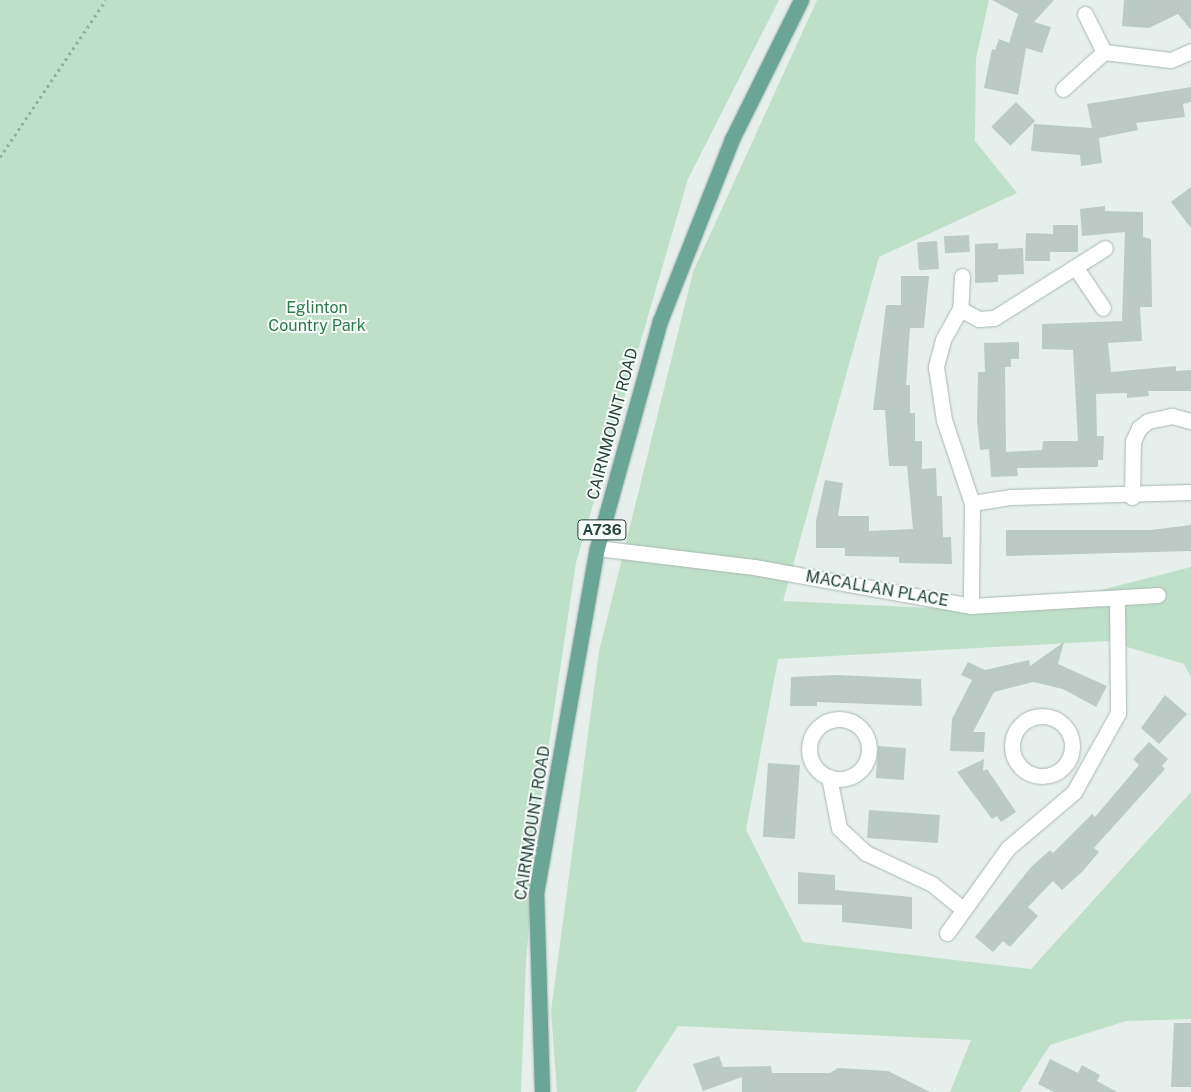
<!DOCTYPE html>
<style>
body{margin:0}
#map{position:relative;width:1191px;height:1092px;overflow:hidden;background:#e6efeb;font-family:"Public Sans",sans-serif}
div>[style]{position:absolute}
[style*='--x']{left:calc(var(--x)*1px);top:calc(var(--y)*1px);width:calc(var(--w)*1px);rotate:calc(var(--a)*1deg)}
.green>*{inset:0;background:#bfe0c8}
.building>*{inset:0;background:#bbcac4;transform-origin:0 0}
.path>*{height:3px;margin-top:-1.5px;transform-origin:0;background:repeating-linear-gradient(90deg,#86b3a5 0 2.5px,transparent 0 6.5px)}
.roads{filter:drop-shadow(0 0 1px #a8b8b2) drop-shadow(0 0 1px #a8b8b2)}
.street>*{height:15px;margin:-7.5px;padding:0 7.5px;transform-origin:7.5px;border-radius:7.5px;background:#fff}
.street>.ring{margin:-7.5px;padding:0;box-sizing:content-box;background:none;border:15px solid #fff;border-radius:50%}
.primary>*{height:15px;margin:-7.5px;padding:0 7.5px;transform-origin:7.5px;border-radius:7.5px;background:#6aa596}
span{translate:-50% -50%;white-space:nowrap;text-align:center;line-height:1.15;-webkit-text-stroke:4px #f7fbf9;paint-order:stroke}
.shield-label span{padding:1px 4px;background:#f7fbf9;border:1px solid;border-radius:4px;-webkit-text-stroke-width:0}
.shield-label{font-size:15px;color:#24423a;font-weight:700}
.park-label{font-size:16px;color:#2d7a4b}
.street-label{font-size:16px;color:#24423a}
</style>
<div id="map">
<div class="green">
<div style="clip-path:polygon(0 0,779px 0,688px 179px,576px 563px,539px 810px,526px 962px,521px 1092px,0 1092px)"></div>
<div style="clip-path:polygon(817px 0,989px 0,976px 59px,975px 141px,1017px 193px,879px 257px,783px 601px,1015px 612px,1191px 567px,1191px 677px,1184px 664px,1107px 641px,778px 659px,746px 830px,803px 942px,1031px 969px,1191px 792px,1191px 1019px,1126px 1021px,1050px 1045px,1020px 1092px,950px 1092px,971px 1040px,678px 1026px,635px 1092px,557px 1092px,551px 1011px,599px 651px,693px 272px)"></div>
</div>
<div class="building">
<div style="clip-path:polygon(992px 0,1054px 0,1034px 22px,1051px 27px,1042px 53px,1026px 48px,1018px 95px,984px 88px,992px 49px,995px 50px,999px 39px,1009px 43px,1018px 14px)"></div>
<div style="clip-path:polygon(1124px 0,1191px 0,1191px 30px,1178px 14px,1149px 28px,1122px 26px)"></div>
<div style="clip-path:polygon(1191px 87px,1191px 102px,1183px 104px,1185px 117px,1136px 123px,1138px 130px,1099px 138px,1102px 163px,1081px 166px,1080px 155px,1031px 151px,1034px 124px,1092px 128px,1087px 104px)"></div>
<div style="left:1016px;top:102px;width:27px;height:35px;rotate:45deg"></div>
<div style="clip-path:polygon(1191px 187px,1191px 228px,1171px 202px)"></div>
<div style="clip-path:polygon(1105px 206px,1105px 211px,1143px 212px,1143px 237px,1151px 239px,1152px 307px,1140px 307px,1142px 341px,1108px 343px,1111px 372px,1176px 366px,1176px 371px,1191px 370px,1191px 391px,1148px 391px,1149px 396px,1127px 398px,1127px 393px,1096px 394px,1097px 436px,1104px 436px,1103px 460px,1098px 460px,1098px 467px,1017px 468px,1018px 476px,991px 477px,989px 449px,980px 450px,977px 421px,978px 372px,985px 372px,984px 343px,1019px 342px,1019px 359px,1011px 359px,1011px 367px,1005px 367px,1006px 452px,1042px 450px,1043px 441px,1078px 441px,1073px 350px,1042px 349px,1042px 324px,1122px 321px,1125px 232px,1082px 236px,1080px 209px)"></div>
<div style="clip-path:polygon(1053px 225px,1078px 225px,1078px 252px,1050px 252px,1050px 261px,1025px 261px,1026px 233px,1053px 234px)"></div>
<div style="left:969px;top:235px;width:17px;height:25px;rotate:87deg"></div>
<div style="left:937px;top:241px;width:28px;height:20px;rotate:86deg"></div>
<div style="clip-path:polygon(998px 243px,998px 249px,1023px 248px,1024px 274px,998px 275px,998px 282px,975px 283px,975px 244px)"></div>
<div style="clip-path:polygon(901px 276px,929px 276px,924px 328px,910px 328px,906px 385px,910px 385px,910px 413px,915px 413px,915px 441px,922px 441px,922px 469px,936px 468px,937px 496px,942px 496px,943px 537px,951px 537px,952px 564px,899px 563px,899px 557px,845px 556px,845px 548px,816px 548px,816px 521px,825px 480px,843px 483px,838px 516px,869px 516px,869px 531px,913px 529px,907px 466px,889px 466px,885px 410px,873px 410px,886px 305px,901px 305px)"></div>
<div style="clip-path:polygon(1191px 525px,1191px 551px,1006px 556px,1006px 530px,1151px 530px)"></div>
<div style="clip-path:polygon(1064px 642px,1058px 664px,1107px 686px,1096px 707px,1063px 689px,1033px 682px,994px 692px,973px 732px,985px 732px,984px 752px,950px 751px,952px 719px,972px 680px,961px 675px,968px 662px,985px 670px,1029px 660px,1030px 666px)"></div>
<div style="clip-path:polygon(838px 675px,921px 679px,922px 706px,817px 702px,817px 706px,790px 706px,791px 677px)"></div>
<div style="clip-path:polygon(1165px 695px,1187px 714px,1159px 744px,1141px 728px)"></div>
<div style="clip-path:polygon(1149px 742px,1168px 759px,1162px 766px,1165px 769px,1094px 848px,1099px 852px,1082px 872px,1062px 890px,1053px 881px,1028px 907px,1038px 916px,1010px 947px,1003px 941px,993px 952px,975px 937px,1031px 867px,1050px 850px,1053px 853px,1092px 814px,1095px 817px,1139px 765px,1133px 759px)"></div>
<div style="left:906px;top:748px;width:32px;height:28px;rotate:94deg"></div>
<div style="clip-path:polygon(984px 759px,983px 771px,987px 769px,1016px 812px,1001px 822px,997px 816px,992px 819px,957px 772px)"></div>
<div style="left:768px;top:763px;width:32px;height:74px;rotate:4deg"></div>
<div style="left:869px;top:810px;width:71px;height:28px;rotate:4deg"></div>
<div style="clip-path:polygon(798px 872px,835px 875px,835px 890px,912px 897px,912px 929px,842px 922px,842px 905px,798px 904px)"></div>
<div style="clip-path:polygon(1174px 1023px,1191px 1023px,1191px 1087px,1171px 1087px)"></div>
<div style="clip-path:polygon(719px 1056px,723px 1067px,771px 1066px,772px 1073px,830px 1073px,838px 1068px,888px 1071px,930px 1092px,742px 1092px,742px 1077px,703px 1091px,693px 1064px)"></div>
<div style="clip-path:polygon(1050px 1059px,1078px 1073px,1082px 1065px,1100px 1075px,1097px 1081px,1117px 1092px,1054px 1092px,1038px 1084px)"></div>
</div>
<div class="path">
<div style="--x:0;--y:157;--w:189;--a:-56"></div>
</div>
<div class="roads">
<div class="street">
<div style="--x:1085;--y:14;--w:42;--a:63.4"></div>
<div style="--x:1104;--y:52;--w:67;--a:6.8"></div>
<div style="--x:1171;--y:60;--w:22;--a:-24"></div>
<div style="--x:1063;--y:89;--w:55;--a:-42.1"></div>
<div style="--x:1076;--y:268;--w:48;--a:56"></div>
<div style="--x:962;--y:276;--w:33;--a:93"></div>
<div style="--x:960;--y:309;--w:35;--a:119"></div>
<div style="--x:943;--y:340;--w:28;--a:105"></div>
<div style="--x:936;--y:367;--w:54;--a:81.4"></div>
<div style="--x:944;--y:420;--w:88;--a:71.4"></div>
<div style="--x:972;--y:503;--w:103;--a:90.6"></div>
<div style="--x:960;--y:309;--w:21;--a:28"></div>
<div style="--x:979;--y:319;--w:15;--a:-4"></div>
<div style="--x:994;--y:318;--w:131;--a:-32.2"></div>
<div style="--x:1132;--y:497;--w:56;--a:-89"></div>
<div style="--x:1133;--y:441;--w:14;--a:-65"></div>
<div style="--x:1139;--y:428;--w:11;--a:-38"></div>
<div style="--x:1148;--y:421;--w:25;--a:-12"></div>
<div style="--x:1172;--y:416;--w:20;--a:15"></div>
<div style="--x:972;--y:503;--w:38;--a:-9"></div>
<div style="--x:1010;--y:497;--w:181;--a:-1.6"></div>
<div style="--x:597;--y:548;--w:158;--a:6.9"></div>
<div style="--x:754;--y:567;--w:220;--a:10.2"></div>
<div style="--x:971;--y:606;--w:187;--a:-3.4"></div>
<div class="ring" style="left:1012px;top:716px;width:45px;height:45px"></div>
<div class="ring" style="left:809px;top:719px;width:45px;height:45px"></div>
<div style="--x:829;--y:777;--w:52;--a:78.9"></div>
<div style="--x:839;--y:828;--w:37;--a:43"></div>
<div style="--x:866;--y:853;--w:73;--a:25.2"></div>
<div style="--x:932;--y:884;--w:41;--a:39.1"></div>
<div style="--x:947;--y:933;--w:105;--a:-54.3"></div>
<div style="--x:1008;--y:848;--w:87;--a:-40.3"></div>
<div style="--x:1074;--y:792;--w:90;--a:-60.9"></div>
<div style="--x:1118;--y:713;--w:112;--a:-90.5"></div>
</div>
<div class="primary">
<div style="--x:542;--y:1092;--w:199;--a:-91.7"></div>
<div style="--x:536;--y:893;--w:350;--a:-80"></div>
<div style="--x:597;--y:548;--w:236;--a:-74.5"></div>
<div style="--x:660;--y:321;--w:196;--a:-68.4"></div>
<div style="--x:732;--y:139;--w:155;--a:-63.6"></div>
</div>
</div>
<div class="shield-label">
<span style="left:602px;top:530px">A736</span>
</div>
<div class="park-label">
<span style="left:317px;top:317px">Eglinton<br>Country Park</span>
</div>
<div class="street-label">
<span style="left:613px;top:424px;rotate:-75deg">CAIRNMOUNT ROAD</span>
<span style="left:877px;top:589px;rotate:10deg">MACALLAN PLACE</span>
<span style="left:533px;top:823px;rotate:-81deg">CAIRNMOUNT ROAD</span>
</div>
</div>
